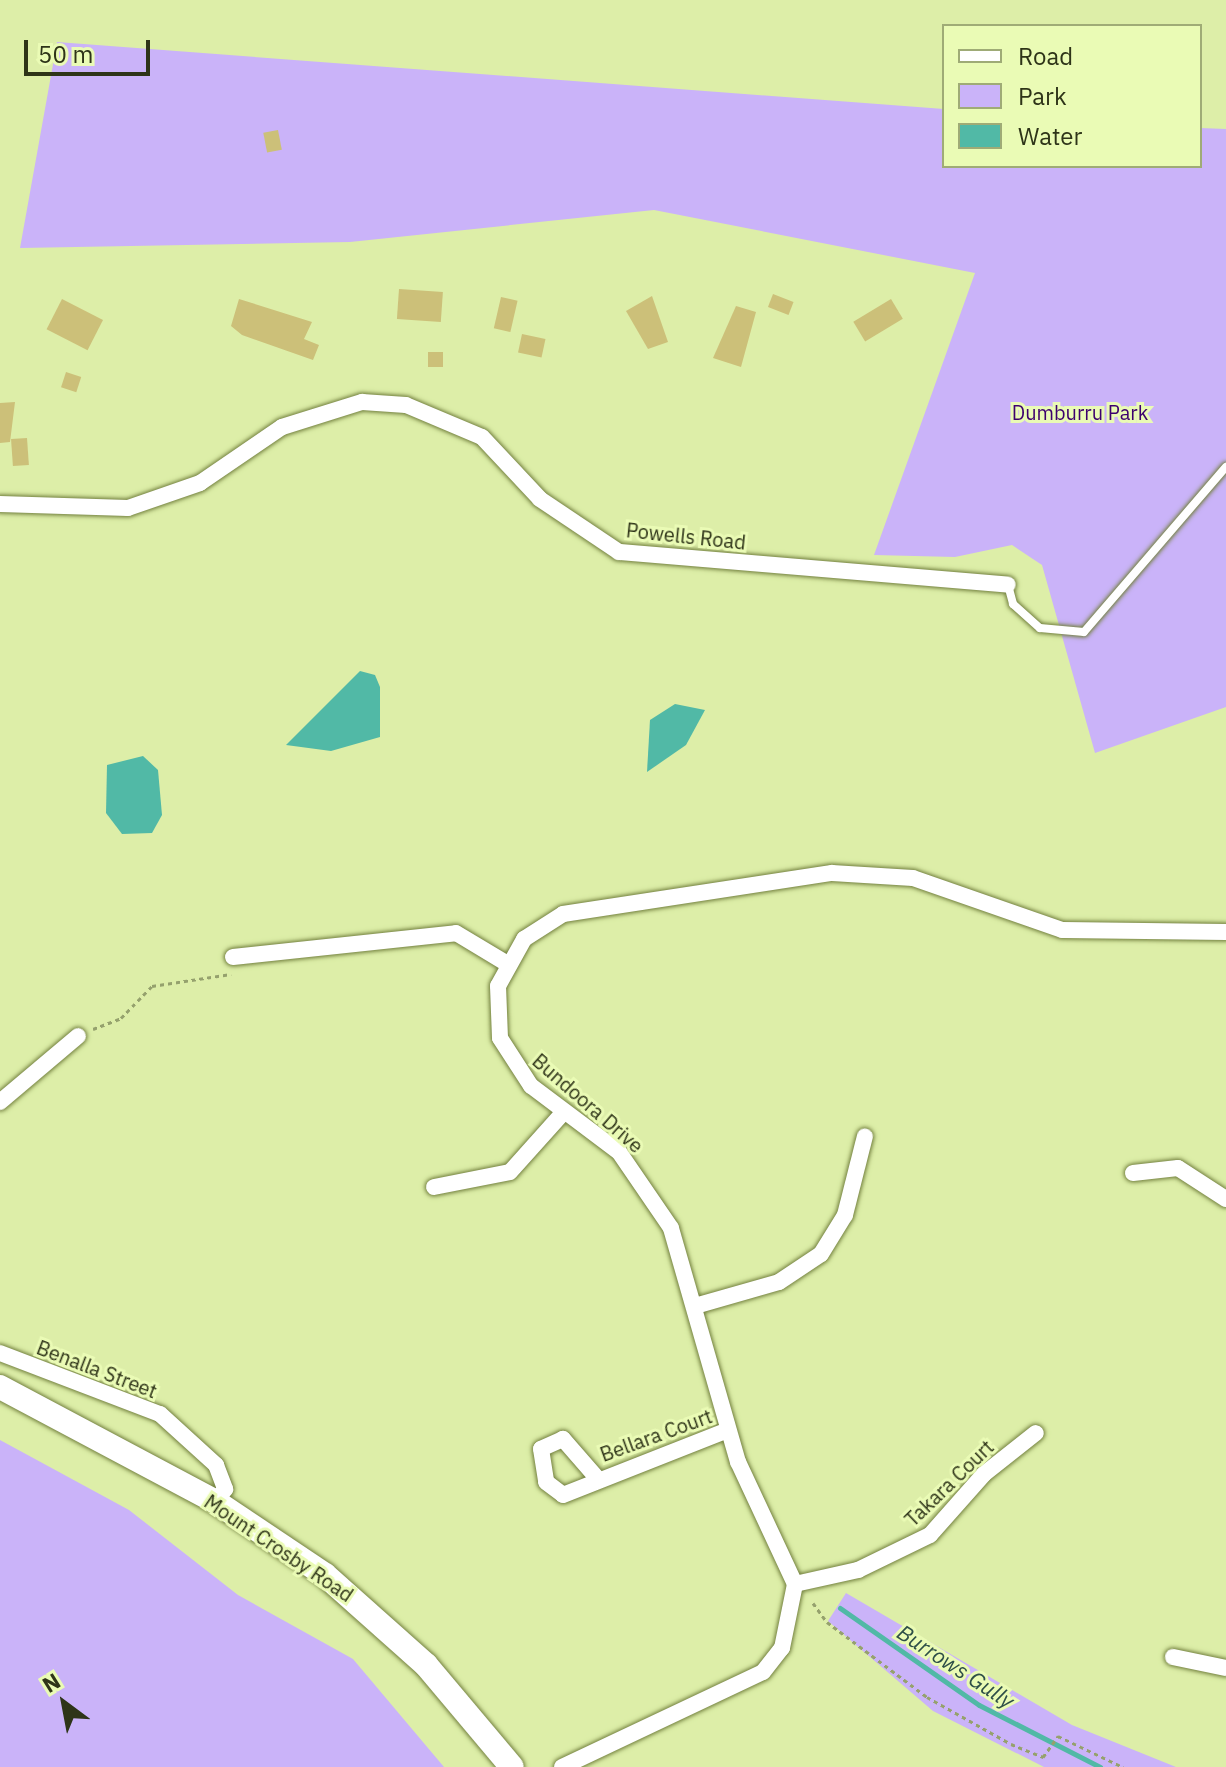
<!DOCTYPE html>
<style>
body{margin:0}
#map{position:relative;width:1226px;height:1767px;overflow:hidden;background:#ddeea8;font-family:"IBM Plex Sans",sans-serif}
div>[style]{position:absolute}
[style*='--x']{left:calc(var(--x)*1px);top:calc(var(--y)*1px);width:calc(var(--w)*1px);rotate:calc(var(--a)*1deg)}
.green>*{inset:0;background:#cab3f9}
.water>*{inset:0;background:#51b9a6}
.stream>*{height:5px;margin:-2.5px;padding:0 2.5px;transform-origin:2.5px;border-radius:2.5px;background:#51b9a6}
.building>*{inset:0;background:#ccc079;transform-origin:0 0}
.path>*{height:3px;margin-top:-1.5px;transform-origin:0;background:repeating-linear-gradient(90deg,#95a16d 0 4px,transparent 0 8px)}
.roads{filter:drop-shadow(0 0 2px #73813f) drop-shadow(0 0 2px #73813f)}
.service>*{height:8px;margin:-4px;padding:0 4px;transform-origin:4px;border-radius:4px;background:#fff}
.minor>*{height:16px;margin:-8px;padding:0 8px;transform-origin:8px;border-radius:8px;background:#fff}
.primary>*{height:24px;margin:-12px;padding:0 12px;transform-origin:12px;border-radius:12px;background:#fff}
span{translate:-50% -50%;white-space:nowrap;text-align:center;line-height:1.15;-webkit-text-stroke:6px #eafbb5;paint-order:stroke}
.park-label{font-size:20px;color:#3c006e}
.street-label{font-size:20px;color:#2e3418}
.water-label{font-size:22px;color:#2e4f48;font-style:italic}
.legend{position:absolute;left:942px;top:24px;width:260px;height:144px;box-sizing:border-box;background:#eafbb5;border:2px solid #9fab76;margin:0;padding:10px 14px;list-style:none;font-size:24px;color:#2e3418}
.legend li{display:flex;align-items:center;gap:16px;height:40px}
.legend b{width:40px;border:2px solid #9fab76}
.north{position:absolute;left:24px;top:1663px;width:80px;height:80px;-webkit-text-stroke:6px #eafbb5;paint-order:stroke;rotate:328deg;font-size:22px;font-weight:700;line-height:32px;text-align:center;color:#2e3418}
.north::after{content:'';display:block;margin:auto;width:28px;height:36px;background:#2e3418;clip-path:polygon(50% 0,100% 100%,50% 72%,0 100%)}
.scale{position:absolute;left:24px;top:40px;width:126px;height:36px;box-sizing:border-box;border:4px solid #2e3418;border-top:0;padding-left:10px;font-size:24px;line-height:28px;white-space:nowrap;color:#2e3418;-webkit-text-stroke:6px #eafbb5;paint-order:stroke}
</style>
<div id="map">
<div class="green">
<div style="clip-path:polygon(57px 42px,944px 109px,944px 166px,1200px 166px,1200px 128px,1226px 129px,1226px 707px,1095px 753px,1042px 565px,1012px 545px,955px 557px,874px 555px,975px 273px,654px 210px,350px 242px,20px 248px)"></div>
<div style="clip-path:polygon(0 1440px,129px 1510px,238px 1595px,353px 1659px,444px 1767px,0 1767px)"></div>
<div style="clip-path:polygon(846px 1593px,1072px 1725px,1176px 1767px,1044px 1767px,933px 1711px,828px 1621px)"></div>
</div>
<div class="water">
<div style="clip-path:polygon(360px 671px,375px 675px,380px 687px,380px 737px,331px 751px,286px 745px)"></div>
<div style="clip-path:polygon(675px 704px,705px 710px,686px 745px,647px 772px,650px 720px)"></div>
<div style="clip-path:polygon(143px 756px,158px 770px,162px 815px,152px 833px,122px 834px,106px 813px,107px 765px)"></div>
</div>
<div class="stream">
<div style="--x:840;--y:1608;--w:169;--a:34.9"></div>
<div style="--x:979;--y:1705;--w:136;--a:27.1"></div>
</div>
<div class="building">
<div style="left:278px;top:130px;width:20px;height:15px;rotate:79deg"></div>
<div style="left:399px;top:289px;width:44px;height:30px;rotate:4deg"></div>
<div style="left:773px;top:294px;width:22px;height:14px;rotate:21deg"></div>
<div style="clip-path:polygon(652px 296px,668px 342px,648px 349px,626px 311px)"></div>
<div style="left:501px;top:297px;width:17px;height:32px;rotate:13deg"></div>
<div style="left:62px;top:299px;width:46px;height:34px;rotate:27deg"></div>
<div style="clip-path:polygon(239px 299px,312px 322px,304px 339px,319px 345px,313px 360px,242px 335px,231px 326px)"></div>
<div style="left:891px;top:299px;width:23px;height:44px;rotate:59deg"></div>
<div style="clip-path:polygon(736px 306px,756px 312px,741px 367px,713px 358px)"></div>
<div style="left:522px;top:334px;width:24px;height:19px;rotate:12deg"></div>
<div style="left:428px;top:352px;width:15px;height:15px"></div>
<div style="left:66px;top:372px;width:16px;height:16px;rotate:18deg"></div>
<div style="clip-path:polygon(15px 402px,10px 442px,0 443px,0 403px)"></div>
<div style="left:27px;top:438px;width:27px;height:16px;rotate:86deg"></div>
</div>
<div class="path">
<div style="--x:93;--y:1029;--w:30;--a:-21"></div>
<div style="--x:121;--y:1018;--w:45;--a:-45.9"></div>
<div style="--x:152;--y:986;--w:80;--a:-8.6"></div>
<div style="--x:813;--y:1603;--w:24;--a:54"></div>
<div style="--x:827;--y:1622;--w:125;--a:36.9"></div>
<div style="--x:927;--y:1697;--w:96;--a:29.2"></div>
<div style="--x:1011;--y:1744;--w:35;--a:22"></div>
<div style="--x:1043;--y:1757;--w:26;--a:-54"></div>
<div style="--x:1058;--y:1736;--w:72;--a:25.5"></div>
</div>
<div class="roads">
<div class="service">
<div style="--x:1008;--y:585;--w:20;--a:75"></div>
<div style="--x:1013;--y:604;--w:36;--a:42"></div>
<div style="--x:1040;--y:628;--w:44;--a:5.2"></div>
<div style="--x:1084;--y:632;--w:218;--a:-49.3"></div>
</div>
<div class="minor">
<div style="--x:0;--y:504;--w:128;--a:1.8"></div>
<div style="--x:128;--y:508;--w:76;--a:-19.1"></div>
<div style="--x:200;--y:483;--w:99;--a:-34.3"></div>
<div style="--x:282;--y:427;--w:84;--a:-17.4"></div>
<div style="--x:362;--y:402;--w:44;--a:3.9"></div>
<div style="--x:406;--y:405;--w:82;--a:22.8"></div>
<div style="--x:482;--y:437;--w:85;--a:46.9"></div>
<div style="--x:540;--y:499;--w:95;--a:33.9"></div>
<div style="--x:619;--y:552;--w:390;--a:4.8"></div>
<div style="--x:233;--y:957;--w:224;--a:-6.1"></div>
<div style="--x:456;--y:933;--w:58;--a:31"></div>
<div style="--x:0;--y:1102;--w:102;--a:-40.2"></div>
<div style="--x:1133;--y:1173;--w:45;--a:-6.3"></div>
<div style="--x:1178;--y:1168;--w:57;--a:32.9"></div>
<div style="--x:434;--y:1187;--w:77;--a:-11.2"></div>
<div style="--x:510;--y:1172;--w:79;--a:-48.1"></div>
<div style="--x:695;--y:1306;--w:87;--a:-15.9"></div>
<div style="--x:779;--y:1282;--w:50;--a:-33.7"></div>
<div style="--x:821;--y:1254;--w:46;--a:-58.4"></div>
<div style="--x:845;--y:1215;--w:81;--a:-75.8"></div>
<div style="--x:0;--y:1353;--w:171;--a:20.9"></div>
<div style="--x:160;--y:1414;--w:76;--a:42.3"></div>
<div style="--x:216;--y:1465;--w:26;--a:69"></div>
<div style="--x:225;--y:1489;--w:16;--a:125"></div>
<div style="--x:597;--y:1478;--w:52;--a:-131.1"></div>
<div style="--x:563;--y:1439;--w:24;--a:156"></div>
<div style="--x:541;--y:1449;--w:33;--a:81"></div>
<div style="--x:546;--y:1482;--w:21;--a:37"></div>
<div style="--x:563;--y:1495;--w:177;--a:-21.5"></div>
<div style="--x:795;--y:1584;--w:65;--a:-12.5"></div>
<div style="--x:858;--y:1570;--w:80;--a:-25.9"></div>
<div style="--x:930;--y:1535;--w:81;--a:-48.5"></div>
<div style="--x:984;--y:1474;--w:66;--a:-38.3"></div>
<div style="--x:1173;--y:1657;--w:54;--a:11.7"></div>
<div style="--x:562;--y:1767;--w:222;--a:-25.3"></div>
<div style="--x:763;--y:1672;--w:31;--a:-52"></div>
<div style="--x:782;--y:1648;--w:65;--a:-78.5"></div>
<div style="--x:795;--y:1584;--w:135;--a:-115"></div>
<div style="--x:738;--y:1462;--w:243;--a:-106"></div>
<div style="--x:671;--y:1228;--w:92;--a:-124.4"></div>
<div style="--x:619;--y:1152;--w:110;--a:-143.1"></div>
<div style="--x:531;--y:1086;--w:57;--a:-122.9"></div>
<div style="--x:500;--y:1038;--w:52;--a:-92.2"></div>
<div style="--x:498;--y:986;--w:54;--a:-61"></div>
<div style="--x:524;--y:939;--w:46;--a:-32.7"></div>
<div style="--x:563;--y:914;--w:272;--a:-8.7"></div>
<div style="--x:832;--y:873;--w:81;--a:3.5"></div>
<div style="--x:913;--y:878;--w:158;--a:19.2"></div>
<div style="--x:1062;--y:930;--w:164;--a:0.7"></div>
</div>
<div class="primary">
<div style="--x:0;--y:1387;--w:245;--a:28"></div>
<div style="--x:216;--y:1502;--w:131;--a:33.8"></div>
<div style="--x:325;--y:1575;--w:135;--a:41.7"></div>
<div style="--x:426;--y:1665;--w:133;--a:49.9"></div>
</div>
</div>
<div class="park-label">
<span style="left:1080px;top:412px">Dumburru Park</span>
</div>
<div class="street-label">
<span style="left:686px;top:536px;rotate:6deg">Powells Road</span>
<span style="left:588px;top:1103px;rotate:41deg">Bundoora Drive</span>
<span style="left:97px;top:1369px;rotate:21deg">Benalla Street</span>
<span style="left:656px;top:1435px;rotate:-20deg">Bellara Court</span>
<span style="left:949px;top:1483px;rotate:-44deg">Takara Court</span>
<span style="left:279px;top:1548px;rotate:34deg">Mount Crosby Road</span>
</div>
<div class="water-label">
<span style="left:956px;top:1666px;rotate:33deg">Burrows Gully</span>
</div>
<ul class="legend">
<li><b style="height:10px;background:#fff"></b>Road</li>
<li><b style="height:22px;background:#cab3f9"></b>Park</li>
<li><b style="height:22px;background:#51b9a6"></b>Water</li>
</ul>
<div class="north">N</div>
<div class="scale">50 m</div>
</div>
